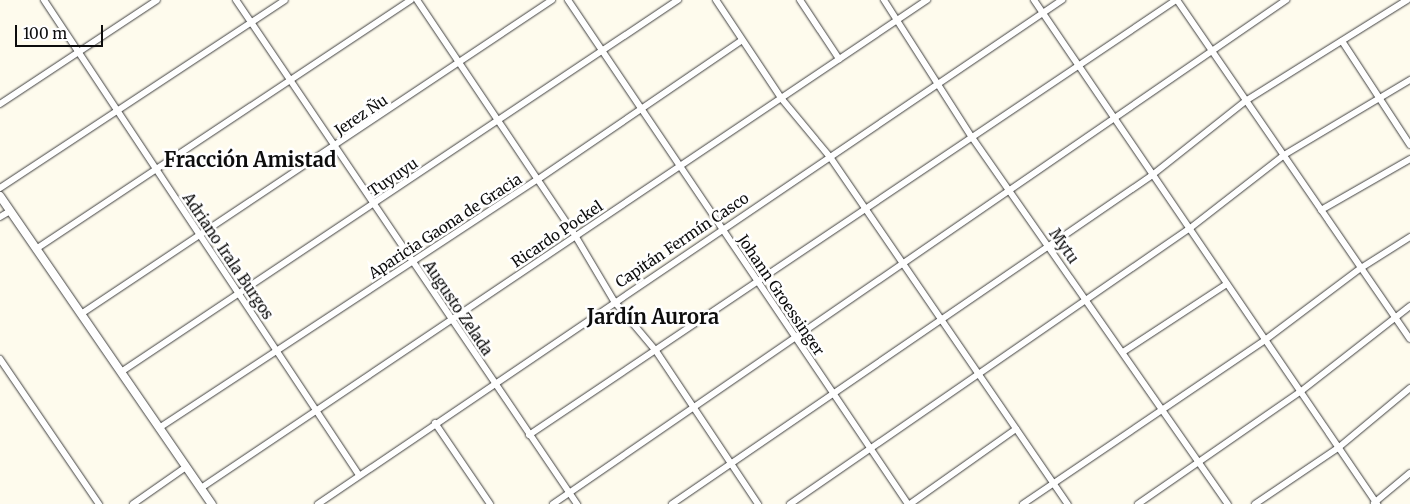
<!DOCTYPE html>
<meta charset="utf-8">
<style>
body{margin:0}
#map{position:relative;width:1410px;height:504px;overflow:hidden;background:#fefbed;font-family:Merriweather,serif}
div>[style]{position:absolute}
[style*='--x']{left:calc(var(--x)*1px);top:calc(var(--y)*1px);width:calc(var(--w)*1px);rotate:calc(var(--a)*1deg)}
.roads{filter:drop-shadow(0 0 1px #404040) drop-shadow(0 0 1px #404040)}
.minor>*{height:6px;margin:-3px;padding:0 3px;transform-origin:3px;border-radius:3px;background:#fff}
.tertiary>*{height:8px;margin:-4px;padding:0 4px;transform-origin:4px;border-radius:4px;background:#fff}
span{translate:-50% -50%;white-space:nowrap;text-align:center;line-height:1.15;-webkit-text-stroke:5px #fff;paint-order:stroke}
.street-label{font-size:15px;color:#0d0d0d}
.district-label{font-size:20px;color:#0d0d0d;font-weight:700}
.scale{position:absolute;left:15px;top:25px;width:88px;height:22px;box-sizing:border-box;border:2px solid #0d0d0d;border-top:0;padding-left:6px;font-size:15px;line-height:18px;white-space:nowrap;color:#0d0d0d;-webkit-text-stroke:4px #fff;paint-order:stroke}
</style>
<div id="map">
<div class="roads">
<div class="minor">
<div style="--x:44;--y:0;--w:570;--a:56.45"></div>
<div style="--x:236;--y:0;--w:609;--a:55.92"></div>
<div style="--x:417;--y:0;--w:285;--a:56.1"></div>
<div style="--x:576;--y:237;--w:74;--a:59.3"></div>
<div style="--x:614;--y:301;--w:65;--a:50"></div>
<div style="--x:656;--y:351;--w:184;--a:56.3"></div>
<div style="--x:568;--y:0;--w:608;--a:56"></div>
<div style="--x:716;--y:0;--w:118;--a:56.4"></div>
<div style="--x:781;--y:98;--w:77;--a:50.3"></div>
<div style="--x:830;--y:157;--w:421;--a:55.6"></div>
<div style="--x:800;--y:0;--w:71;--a:56.5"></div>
<div style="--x:884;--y:0;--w:161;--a:57.4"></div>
<div style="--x:971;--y:136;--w:449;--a:55.1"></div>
<div style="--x:1034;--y:0;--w:610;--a:55.76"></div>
<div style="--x:1177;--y:0;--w:411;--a:55.5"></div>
<div style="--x:1342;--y:41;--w:124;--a:56.8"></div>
<div style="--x:0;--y:104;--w:188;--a:-33.5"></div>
<div style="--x:0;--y:188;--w:341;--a:-33.4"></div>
<div style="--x:1321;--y:210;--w:103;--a:-29.8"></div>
<div style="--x:0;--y:217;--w:12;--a:-31"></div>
<div style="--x:36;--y:249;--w:450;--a:-33.6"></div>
<div style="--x:81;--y:314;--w:566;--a:-33.69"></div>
<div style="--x:1123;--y:352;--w:124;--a:-33.2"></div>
<div style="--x:0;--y:359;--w:176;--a:55.7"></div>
<div style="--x:121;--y:372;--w:670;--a:-33.74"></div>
<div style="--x:435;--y:423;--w:98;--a:55.8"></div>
<div style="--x:159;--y:428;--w:452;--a:-33.3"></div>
<div style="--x:537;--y:180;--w:248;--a:-34.3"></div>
<div style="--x:529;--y:435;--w:780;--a:-33.91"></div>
<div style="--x:201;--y:488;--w:875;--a:-33.91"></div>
<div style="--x:1374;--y:503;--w:47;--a:-39.8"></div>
<div style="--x:133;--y:504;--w:65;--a:-34.9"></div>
<div style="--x:318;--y:504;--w:899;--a:-34.11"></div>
<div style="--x:553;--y:504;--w:890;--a:-34.51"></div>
<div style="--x:672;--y:504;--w:581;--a:-34.4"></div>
<div style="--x:1151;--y:176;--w:122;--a:-38.4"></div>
<div style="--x:1247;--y:100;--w:189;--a:-32"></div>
<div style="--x:790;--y:504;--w:485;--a:-34.6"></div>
<div style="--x:1189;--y:229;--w:120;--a:-37.9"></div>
<div style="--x:1284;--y:155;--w:147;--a:-30.8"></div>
<div style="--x:910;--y:504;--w:130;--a:-35.3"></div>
<div style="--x:1023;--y:504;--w:292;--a:-34.1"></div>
<div style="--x:1265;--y:340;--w:120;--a:-36.9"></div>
<div style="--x:1361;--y:268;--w:58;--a:-32.3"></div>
<div style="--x:1138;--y:504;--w:197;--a:-34.7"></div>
<div style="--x:1300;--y:392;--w:140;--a:-38"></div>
<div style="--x:1255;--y:504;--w:100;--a:-34"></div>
<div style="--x:1338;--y:448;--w:94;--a:-39.8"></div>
</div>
<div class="tertiary">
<div style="--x:0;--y:196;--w:374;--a:55.5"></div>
</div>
</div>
<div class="street-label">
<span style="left:361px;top:115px;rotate:-34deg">Jerez Ñu</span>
<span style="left:393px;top:177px;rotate:-34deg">Tuyuyu</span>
<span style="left:445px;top:226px;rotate:-33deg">Aparicia Gaona de Gracia</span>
<span style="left:557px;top:234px;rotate:-34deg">Ricardo Pockel</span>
<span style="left:682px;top:240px;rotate:-34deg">Capitán Fermín Casco</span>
<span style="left:1064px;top:246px;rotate:55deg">Mytu</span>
<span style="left:228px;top:256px;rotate:56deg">Adriano Irala Burgos</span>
<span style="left:781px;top:295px;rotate:56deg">Johann Groessinger</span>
<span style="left:458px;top:308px;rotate:56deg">Augusto Zelada</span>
</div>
<div class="district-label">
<span style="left:250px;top:159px">Fracción Amistad</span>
<span style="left:653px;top:316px">Jardín Aurora</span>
</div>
<div class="scale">100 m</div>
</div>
